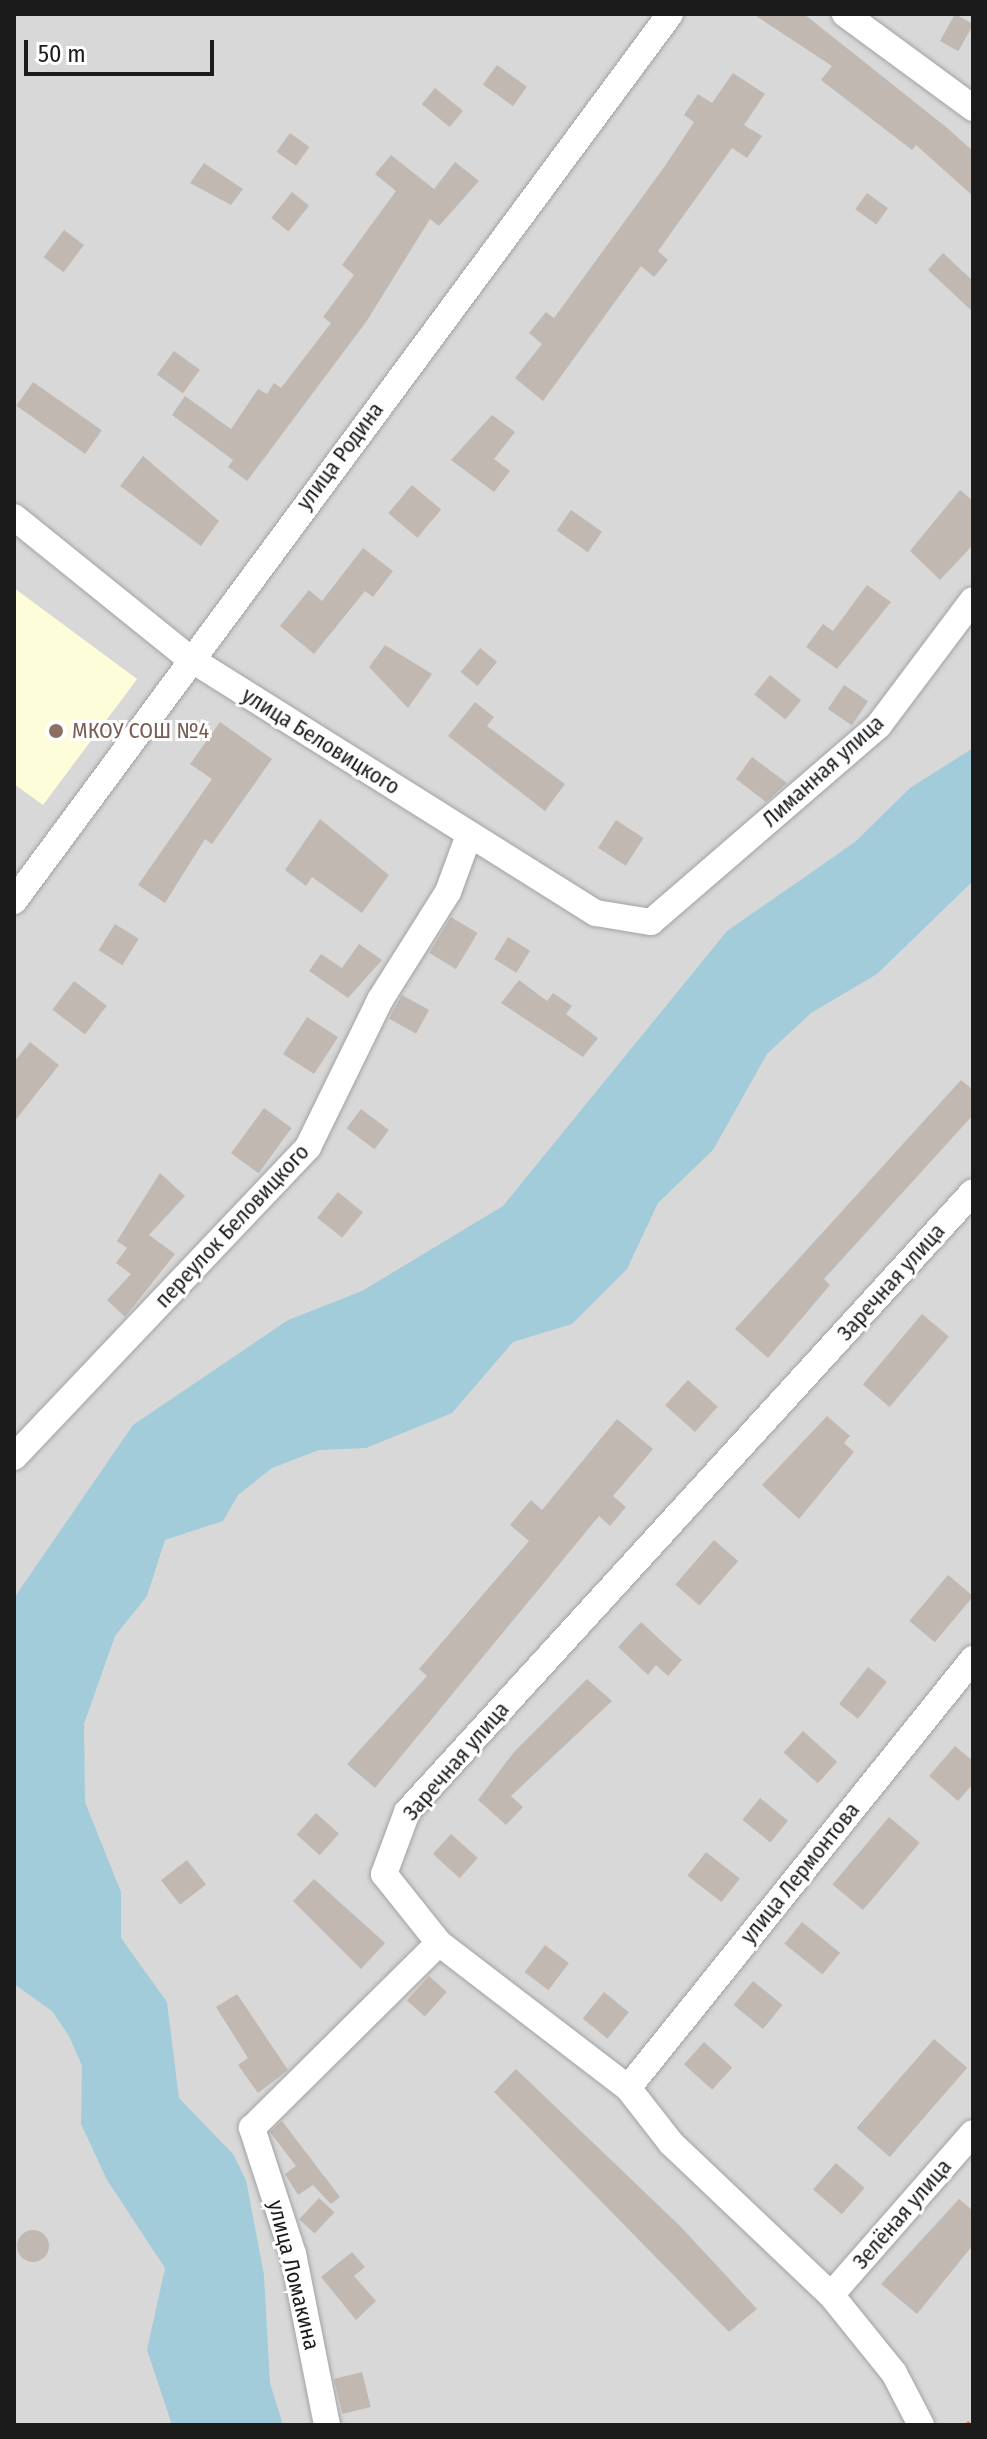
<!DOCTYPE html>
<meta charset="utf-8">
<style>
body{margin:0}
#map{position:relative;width:987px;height:2439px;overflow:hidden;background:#ede9e1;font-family:"Fira Sans Condensed",sans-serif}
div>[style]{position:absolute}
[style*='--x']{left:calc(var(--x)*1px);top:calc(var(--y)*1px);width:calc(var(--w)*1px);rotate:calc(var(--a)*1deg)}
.residential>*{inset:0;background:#d9d8d8;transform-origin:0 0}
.education>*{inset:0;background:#fdfed9}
.water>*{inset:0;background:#a2ccda}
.building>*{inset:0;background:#c1b8b1;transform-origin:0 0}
.round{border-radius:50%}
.path>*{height:5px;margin-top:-2.5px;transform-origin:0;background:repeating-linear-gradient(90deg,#f57b6a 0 4px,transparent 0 8px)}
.roads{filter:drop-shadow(0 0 2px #a2a2a2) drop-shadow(0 0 2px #a2a2a2)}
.minor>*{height:26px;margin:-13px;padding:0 13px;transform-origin:13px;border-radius:13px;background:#fff}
.dots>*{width:22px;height:22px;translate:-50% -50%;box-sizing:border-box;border:4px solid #fff;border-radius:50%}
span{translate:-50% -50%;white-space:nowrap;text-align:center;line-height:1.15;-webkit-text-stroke:6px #fff;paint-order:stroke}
.street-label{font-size:22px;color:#1b1b1b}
.education-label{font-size:22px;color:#785e54}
.left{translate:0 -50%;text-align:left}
.frame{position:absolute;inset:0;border:16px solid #1b1b1b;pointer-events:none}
.scale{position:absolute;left:24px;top:40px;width:190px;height:36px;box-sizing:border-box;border:4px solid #1b1b1b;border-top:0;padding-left:10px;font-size:24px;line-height:28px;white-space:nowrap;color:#1b1b1b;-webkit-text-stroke:6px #fff;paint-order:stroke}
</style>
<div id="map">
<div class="residential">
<div style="left:14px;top:14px;width:959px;height:2411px"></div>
</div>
<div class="education">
<div style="clip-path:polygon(14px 588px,137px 679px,43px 805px,14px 784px)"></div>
</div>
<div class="water">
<div style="clip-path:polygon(973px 748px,973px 881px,877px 974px,811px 1013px,767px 1054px,713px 1150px,658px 1203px,627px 1269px,572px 1324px,513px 1342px,452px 1413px,366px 1448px,319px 1450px,272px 1468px,238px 1495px,223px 1521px,165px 1540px,147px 1596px,115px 1636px,84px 1724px,85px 1802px,121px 1892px,121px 1938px,167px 2002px,179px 2098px,233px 2154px,246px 2180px,264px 2275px,270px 2383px,283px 2425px,172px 2425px,147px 2350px,165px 2268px,107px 2180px,81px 2124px,82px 2066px,69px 2036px,52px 2011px,14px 1984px,14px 1598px,133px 1425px,288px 1320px,362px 1291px,503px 1206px,727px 931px,855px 842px,910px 788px)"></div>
</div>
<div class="building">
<div style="clip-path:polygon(753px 14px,804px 14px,946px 127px,973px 151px,973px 196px,916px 145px,912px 150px,821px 80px,832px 66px)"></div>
<div style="left:955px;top:14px;width:21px;height:31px;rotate:29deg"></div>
<div style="left:497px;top:65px;width:37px;height:24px;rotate:36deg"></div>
<div style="clip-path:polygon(733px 73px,765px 94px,744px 125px,762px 136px,747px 158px,732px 148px,658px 251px,668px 260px,654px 277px,641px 266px,543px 401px,515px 378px,542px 344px,529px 333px,546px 312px,554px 318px,665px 166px,694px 122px,684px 115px,698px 94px,712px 103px)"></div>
<div style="left:435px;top:88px;width:36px;height:21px;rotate:39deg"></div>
<div style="left:290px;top:133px;width:24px;height:23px;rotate:36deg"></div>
<div style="clip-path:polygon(391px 155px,434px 189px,455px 162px,479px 181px,439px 226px,430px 219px,366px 322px,247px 481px,228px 467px,233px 460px,172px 415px,185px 396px,231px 429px,258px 389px,267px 394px,274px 383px,281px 388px,331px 323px,323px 317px,354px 275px,342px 265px,396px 191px,375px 174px)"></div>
<div style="clip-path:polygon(204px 163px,243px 189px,231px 205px,190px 183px)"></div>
<div style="left:292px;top:192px;width:22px;height:33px;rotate:39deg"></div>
<div style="left:867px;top:193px;width:26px;height:20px;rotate:36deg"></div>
<div style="left:64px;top:230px;width:25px;height:34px;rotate:37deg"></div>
<div style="clip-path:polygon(943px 253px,973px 281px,973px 312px,928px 270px)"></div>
<div style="left:174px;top:351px;width:32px;height:29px;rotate:36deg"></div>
<div style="left:33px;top:382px;width:84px;height:29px;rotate:35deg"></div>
<div style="clip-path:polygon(492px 415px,515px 432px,494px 459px,510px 471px,494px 492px,451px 460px)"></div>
<div style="clip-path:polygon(143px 456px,219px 521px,201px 546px,120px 486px)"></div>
<div style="left:412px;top:485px;width:38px;height:37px;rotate:40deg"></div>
<div style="clip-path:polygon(960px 490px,973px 501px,973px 545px,940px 580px,910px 551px)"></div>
<div style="left:571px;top:510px;width:38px;height:25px;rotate:35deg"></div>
<div style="clip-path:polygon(363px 548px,393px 571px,373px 597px,365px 591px,314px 654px,280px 626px,309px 590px,322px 601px)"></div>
<div style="clip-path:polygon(867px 585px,891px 602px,837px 669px,806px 647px,823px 624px,833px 631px)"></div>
<div style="clip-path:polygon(385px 645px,432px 674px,408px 708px,369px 667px)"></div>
<div style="left:480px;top:648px;width:22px;height:31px;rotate:39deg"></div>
<div style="left:770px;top:675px;width:40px;height:25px;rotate:39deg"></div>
<div style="left:844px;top:685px;width:29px;height:29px;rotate:34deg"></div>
<div style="clip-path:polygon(475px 702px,494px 717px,487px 726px,565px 784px,545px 811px,448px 736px)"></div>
<div style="clip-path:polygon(220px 722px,272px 759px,212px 844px,205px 839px,165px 903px,138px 885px,212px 779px,190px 764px)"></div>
<div style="clip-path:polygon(752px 757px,787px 783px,766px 802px,736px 779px)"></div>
<div style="clip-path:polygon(320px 819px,389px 875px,362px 913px,312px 877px,306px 886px,285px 870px)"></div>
<div style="left:616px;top:820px;width:33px;height:33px;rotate:33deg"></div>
<div style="left:451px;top:917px;width:31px;height:42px;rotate:31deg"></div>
<div style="left:115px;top:924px;width:28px;height:31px;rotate:32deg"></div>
<div style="left:508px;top:937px;width:26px;height:26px;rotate:32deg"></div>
<div style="clip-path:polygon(359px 944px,382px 960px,348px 998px,309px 971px,321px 954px,342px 968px)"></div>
<div style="clip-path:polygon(519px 980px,547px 1001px,553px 993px,572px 1006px,566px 1014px,598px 1038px,583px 1057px,501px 1003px)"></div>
<div style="left:74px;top:981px;width:41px;height:36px;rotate:37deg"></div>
<div style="left:402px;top:995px;width:31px;height:27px;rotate:29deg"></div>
<div style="left:307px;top:1017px;width:37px;height:44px;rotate:33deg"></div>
<div style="clip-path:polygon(30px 1042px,59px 1065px,14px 1122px,14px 1062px)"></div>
<div style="clip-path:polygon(961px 1080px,973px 1090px,973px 1115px,824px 1279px,830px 1285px,768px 1358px,735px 1329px)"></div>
<div style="left:264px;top:1108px;width:34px;height:56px;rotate:36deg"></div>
<div style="left:361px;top:1109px;width:35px;height:24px;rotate:37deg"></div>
<div style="clip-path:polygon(160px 1173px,185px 1196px,149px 1235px,175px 1254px,125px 1317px,107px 1300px,131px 1274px,116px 1263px,127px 1248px,117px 1241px)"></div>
<div style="left:338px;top:1192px;width:32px;height:33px;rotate:39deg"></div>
<div style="left:922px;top:1314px;width:35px;height:92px;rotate:40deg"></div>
<div style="left:688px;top:1380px;width:40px;height:34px;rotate:42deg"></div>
<div style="clip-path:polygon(827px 1416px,850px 1436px,844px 1443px,854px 1452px,799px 1519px,762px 1485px)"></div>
<div style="clip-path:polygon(617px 1419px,653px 1449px,613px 1496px,626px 1507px,610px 1526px,599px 1516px,375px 1788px,347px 1764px,427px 1676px,419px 1669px,529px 1541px,510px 1525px,531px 1500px,542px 1510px)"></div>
<div style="left:714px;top:1540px;width:32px;height:59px;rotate:41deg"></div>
<div style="left:948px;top:1575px;width:33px;height:60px;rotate:40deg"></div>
<div style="clip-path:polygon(641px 1622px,682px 1660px,668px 1676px,656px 1665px,648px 1675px,618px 1647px)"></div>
<div style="left:868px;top:1667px;width:24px;height:47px;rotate:38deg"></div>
<div style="clip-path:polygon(587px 1679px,612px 1701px,511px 1796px,523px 1807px,506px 1825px,478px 1800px,514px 1752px)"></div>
<div style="left:803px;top:1731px;width:46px;height:29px;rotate:42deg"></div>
<div style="clip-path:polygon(955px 1746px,973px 1761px,973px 1784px,958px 1801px,929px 1776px)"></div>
<div style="left:760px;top:1798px;width:36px;height:28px;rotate:39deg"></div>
<div style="left:316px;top:1813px;width:31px;height:29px;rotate:42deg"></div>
<div style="left:889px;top:1817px;width:40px;height:88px;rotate:40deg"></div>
<div style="left:451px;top:1834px;width:36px;height:27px;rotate:42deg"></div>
<div style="left:706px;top:1852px;width:43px;height:30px;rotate:38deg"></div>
<div style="left:187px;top:1860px;width:31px;height:33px;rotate:52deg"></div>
<div style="clip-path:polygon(314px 1879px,385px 1943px,361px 1969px,293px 1901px)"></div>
<div style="left:802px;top:1922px;width:49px;height:28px;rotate:39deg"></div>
<div style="left:545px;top:1945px;width:30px;height:34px;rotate:37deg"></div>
<div style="left:429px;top:1976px;width:24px;height:33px;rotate:42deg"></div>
<div style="left:753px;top:1981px;width:38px;height:31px;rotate:39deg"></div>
<div style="left:604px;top:1992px;width:32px;height:34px;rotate:39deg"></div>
<div style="clip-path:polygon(237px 1994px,288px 2070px,258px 2093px,238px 2065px,248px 2058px,216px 2007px)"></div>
<div style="left:934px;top:2039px;width:44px;height:118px;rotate:41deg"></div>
<div style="left:704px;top:2042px;width:38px;height:30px;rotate:42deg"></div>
<div style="clip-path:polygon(516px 2069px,680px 2226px,757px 2309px,729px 2332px,494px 2092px)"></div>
<div style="clip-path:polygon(282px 2121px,340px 2197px,331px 2204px,313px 2185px,298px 2195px,285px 2174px,296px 2166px,270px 2132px)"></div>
<div style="left:836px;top:2163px;width:38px;height:35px;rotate:41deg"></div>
<div style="left:319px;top:2198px;width:21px;height:29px;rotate:43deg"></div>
<div style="clip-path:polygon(959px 2199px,973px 2211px,973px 2245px,917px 2314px,881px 2284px)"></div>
<div class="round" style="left:17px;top:2230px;width:32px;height:32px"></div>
<div style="clip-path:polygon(352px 2252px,365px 2267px,354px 2276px,376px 2301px,356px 2320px,321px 2277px)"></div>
<div style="left:362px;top:2372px;width:36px;height:29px;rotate:76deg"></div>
</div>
<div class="path">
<div style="--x:967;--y:2425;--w:8;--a:-45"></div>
</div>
<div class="roads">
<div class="minor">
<div style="--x:845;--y:14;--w:159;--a:36.3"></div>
<div style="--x:14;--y:517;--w:225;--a:38.9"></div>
<div style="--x:189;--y:658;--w:480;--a:32.1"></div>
<div style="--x:596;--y:913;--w:56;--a:9.3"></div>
<div style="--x:651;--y:922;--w:301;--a:-40.8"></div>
<div style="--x:879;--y:725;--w:156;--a:-53.1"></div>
<div style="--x:14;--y:901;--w:1103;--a:-53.51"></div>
<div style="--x:14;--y:1457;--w:427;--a:-46.5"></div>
<div style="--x:308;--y:1147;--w:164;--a:-63.9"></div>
<div style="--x:380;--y:1000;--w:128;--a:-57.8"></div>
<div style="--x:448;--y:892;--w:61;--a:-69.8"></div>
<div style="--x:628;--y:2088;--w:551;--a:-51.19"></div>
<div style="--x:831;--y:2295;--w:215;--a:-48.8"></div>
<div style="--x:327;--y:2425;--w:174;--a:-101.2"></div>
<div style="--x:293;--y:2254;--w:133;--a:-108"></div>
<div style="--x:252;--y:2128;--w:263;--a:-44.7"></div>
<div style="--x:921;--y:2425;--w:59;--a:-117.4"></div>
<div style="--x:894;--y:2373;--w:100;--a:-128.9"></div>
<div style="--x:831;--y:2295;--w:221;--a:-136.5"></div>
<div style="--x:671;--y:2143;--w:70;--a:-128"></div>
<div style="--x:628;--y:2088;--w:238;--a:-142.5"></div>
<div style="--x:439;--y:1943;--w:88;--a:-128.6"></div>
<div style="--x:384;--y:1874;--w:66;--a:-69.6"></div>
<div style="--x:407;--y:1812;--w:839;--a:-47.61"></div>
</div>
</div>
<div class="dots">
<div style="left:56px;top:731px;background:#8d6e63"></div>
</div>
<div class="street-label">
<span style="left:340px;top:456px;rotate:-53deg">улица Родина</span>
<span style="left:321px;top:741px;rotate:32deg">улица Беловицкого</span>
<span style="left:823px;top:771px;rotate:-42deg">Лиманная улица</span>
<span style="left:232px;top:1226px;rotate:-47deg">переулок Беловицкого</span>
<span style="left:891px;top:1282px;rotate:-48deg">Заречная улица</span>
<span style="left:456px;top:1761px;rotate:-49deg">Заречная улица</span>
<span style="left:800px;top:1873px;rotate:-51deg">улица Лермонтова</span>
<span style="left:902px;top:2214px;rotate:-49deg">Зелёная улица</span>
<span style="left:294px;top:2275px;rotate:76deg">улица Ломакина</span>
</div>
<div class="education-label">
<span class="left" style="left:72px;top:731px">МКОУ СОШ №4</span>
</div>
<div class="frame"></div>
<div class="scale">50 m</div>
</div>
